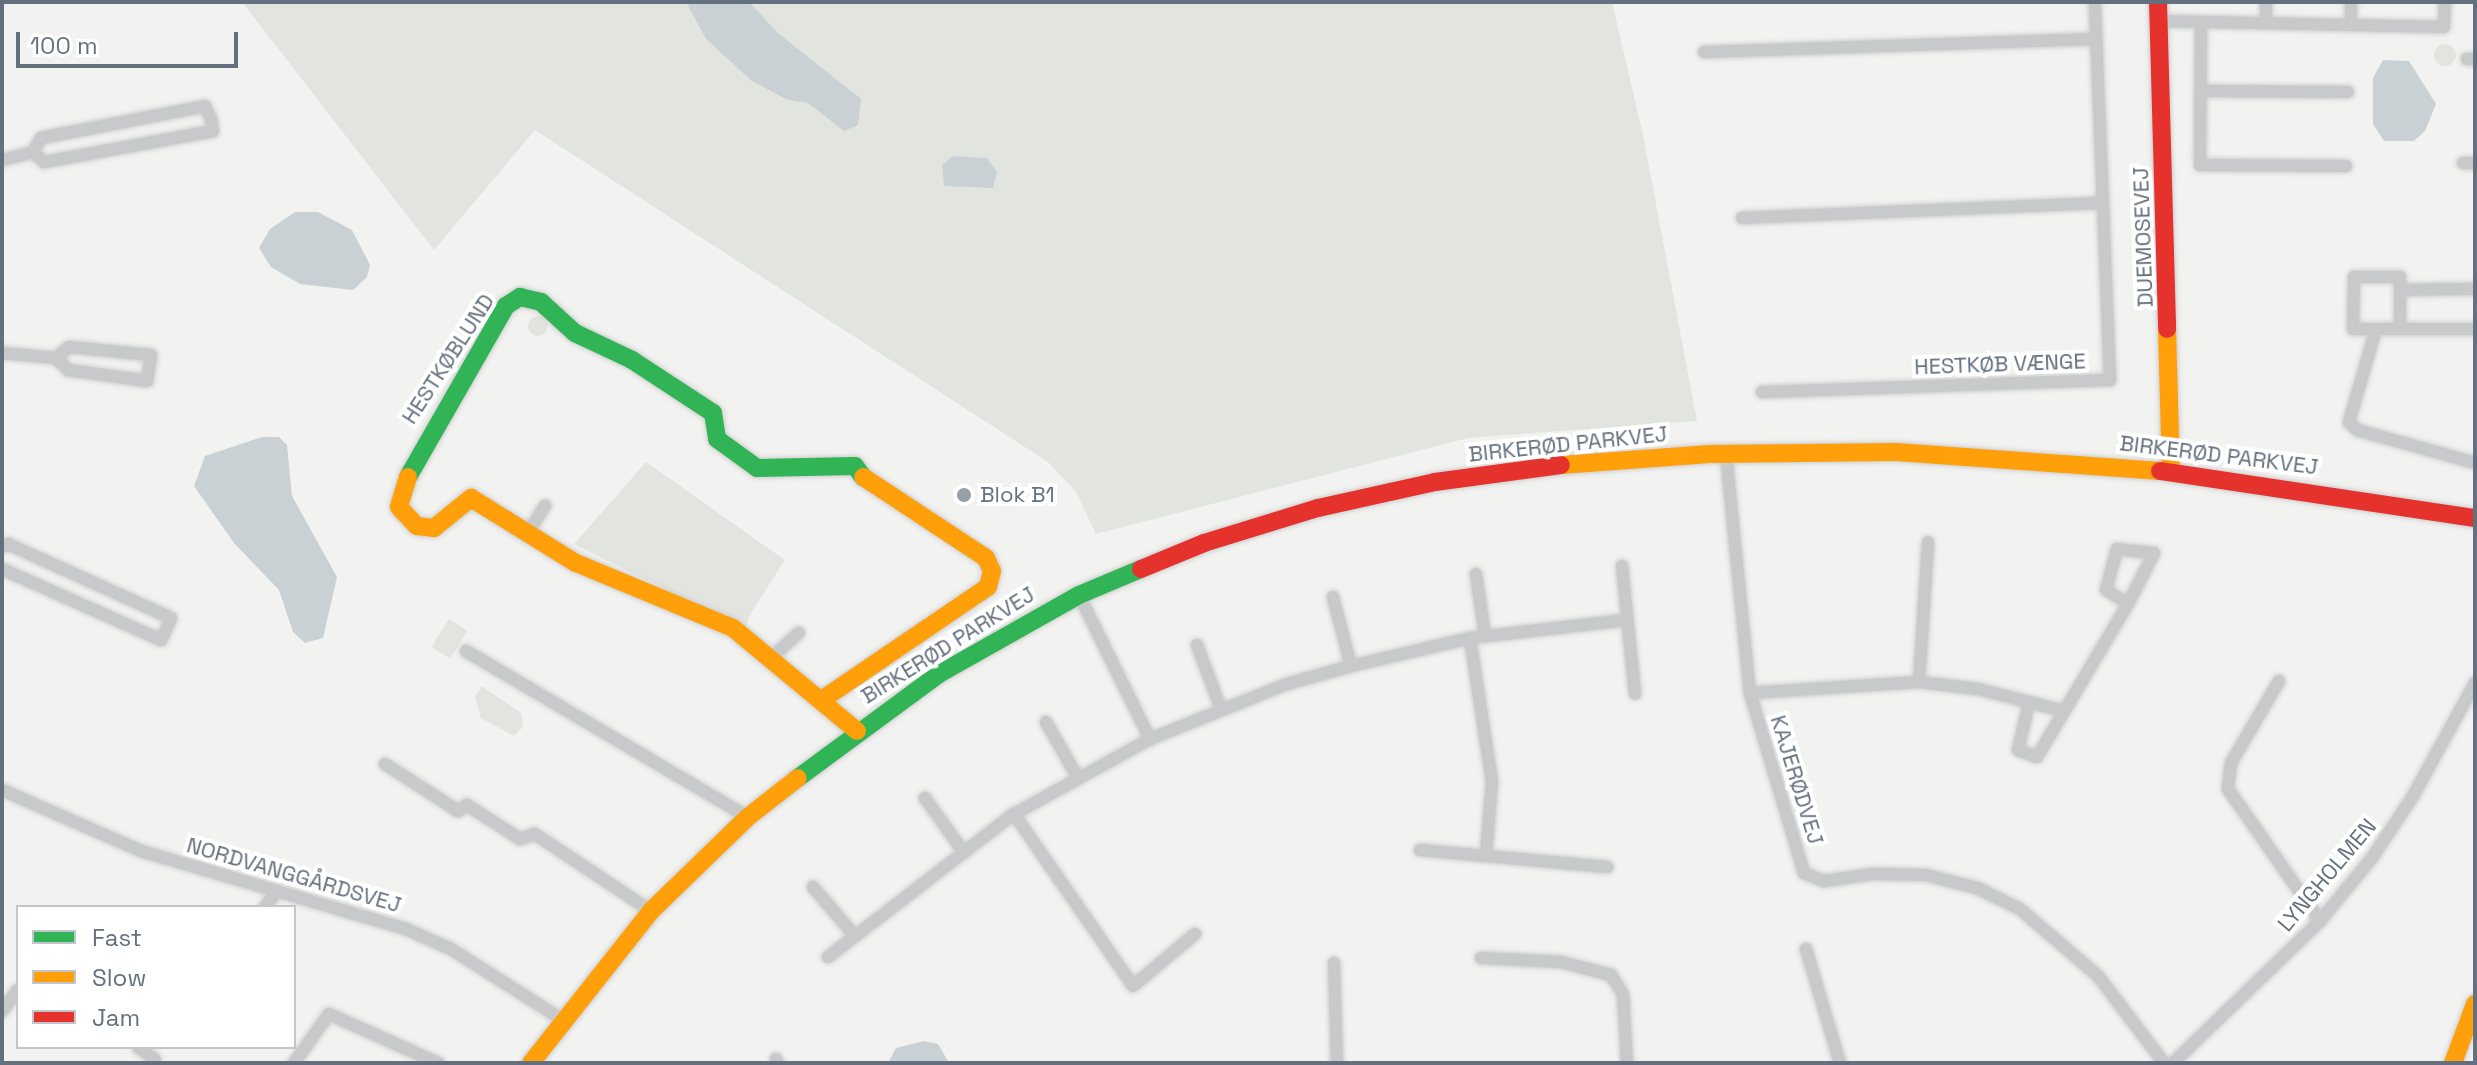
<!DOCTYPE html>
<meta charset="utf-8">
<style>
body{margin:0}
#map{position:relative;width:2477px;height:1065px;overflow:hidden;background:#f2f3f1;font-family:"Space Grotesk",sans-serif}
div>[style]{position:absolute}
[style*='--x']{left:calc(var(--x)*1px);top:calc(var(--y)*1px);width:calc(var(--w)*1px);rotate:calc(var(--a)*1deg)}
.green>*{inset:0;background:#e2e5df;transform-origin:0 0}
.round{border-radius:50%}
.water>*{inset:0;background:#cad1d4}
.roads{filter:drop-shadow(0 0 2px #cecfcf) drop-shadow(0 0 2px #cecfcf)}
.street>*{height:12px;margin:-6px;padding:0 6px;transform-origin:6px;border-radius:6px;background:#c8c9ca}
.fast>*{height:18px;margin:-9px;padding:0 9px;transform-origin:9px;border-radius:9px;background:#30b455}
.slow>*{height:18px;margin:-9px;padding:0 9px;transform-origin:9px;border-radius:9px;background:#ff9f0a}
.jam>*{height:18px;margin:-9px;padding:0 9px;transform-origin:9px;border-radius:9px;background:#e5322d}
.dots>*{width:22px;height:22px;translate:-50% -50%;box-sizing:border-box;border:4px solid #fff;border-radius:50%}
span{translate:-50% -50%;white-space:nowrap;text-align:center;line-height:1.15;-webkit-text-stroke:8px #fff;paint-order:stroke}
.street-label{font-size:22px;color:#65707e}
.poi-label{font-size:22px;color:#65707e}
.left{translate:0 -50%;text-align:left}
.frame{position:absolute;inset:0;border:4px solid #65707e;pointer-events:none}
.legend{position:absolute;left:16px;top:905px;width:280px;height:144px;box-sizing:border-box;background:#fff;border:2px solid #c1c6cb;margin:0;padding:10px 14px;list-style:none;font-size:24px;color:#65707e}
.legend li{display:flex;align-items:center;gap:16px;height:40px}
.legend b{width:40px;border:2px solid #c1c6cb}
.scale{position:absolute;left:16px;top:32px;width:222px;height:36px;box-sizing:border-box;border:4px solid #65707e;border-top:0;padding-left:10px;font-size:24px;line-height:28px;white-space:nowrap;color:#65707e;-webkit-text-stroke:6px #fff;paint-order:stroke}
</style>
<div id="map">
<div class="green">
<div style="clip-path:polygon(242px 2px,1612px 2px,1643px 135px,1697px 421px,1468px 438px,1096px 534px,1076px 492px,1048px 462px,535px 130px,434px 250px)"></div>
<div class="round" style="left:2434px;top:44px;width:22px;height:22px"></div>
<div class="round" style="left:528px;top:316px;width:20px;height:20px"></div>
<div style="clip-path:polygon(646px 462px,785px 560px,749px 616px,746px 630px,574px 544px)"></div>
<div style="left:449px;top:619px;width:22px;height:33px;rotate:32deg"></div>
<div style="clip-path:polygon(482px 686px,521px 713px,523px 727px,514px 736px,481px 718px,475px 696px)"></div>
</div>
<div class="water">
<div style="clip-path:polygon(686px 2px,749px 2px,778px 33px,861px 99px,858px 125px,844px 131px,808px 103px,788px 100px,752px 81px,706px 39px)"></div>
<div style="clip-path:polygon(2383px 60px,2409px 61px,2436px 104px,2425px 131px,2414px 141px,2384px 141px,2373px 124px,2373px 78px)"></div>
<div style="clip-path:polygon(953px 156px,987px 158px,997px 172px,993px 188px,944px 186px,942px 165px)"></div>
<div style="clip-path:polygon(295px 212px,318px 212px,352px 230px,370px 265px,367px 277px,353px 290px,300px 284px,271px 267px,259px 248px,270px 229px)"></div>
<div style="clip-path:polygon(262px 437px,279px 437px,287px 445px,292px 496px,337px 577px,323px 638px,305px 643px,293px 632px,279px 590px,234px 543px,194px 486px,205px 456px)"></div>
<div style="clip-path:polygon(924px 1041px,938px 1044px,949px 1063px,888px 1063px,896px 1048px)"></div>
</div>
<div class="roads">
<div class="street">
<div style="--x:2159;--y:21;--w:285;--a:1.2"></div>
<div style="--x:2444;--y:27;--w:25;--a:-88"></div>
<div style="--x:2201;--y:22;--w:143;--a:90.4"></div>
<div style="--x:2200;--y:165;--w:146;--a:0.4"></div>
<div style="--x:2266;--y:23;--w:21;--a:-90"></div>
<div style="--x:2351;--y:25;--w:23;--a:-90"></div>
<div style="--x:1704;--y:52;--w:391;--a:-1.9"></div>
<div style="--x:2467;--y:59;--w:8;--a:0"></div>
<div style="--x:2201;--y:91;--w:147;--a:0.4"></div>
<div style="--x:2;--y:160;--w:32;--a:-14"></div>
<div style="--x:33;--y:152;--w:16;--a:-60"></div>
<div style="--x:41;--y:138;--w:167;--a:-11"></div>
<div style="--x:205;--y:106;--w:14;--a:65"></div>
<div style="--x:211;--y:119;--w:12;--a:81"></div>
<div style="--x:213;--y:131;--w:172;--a:169.6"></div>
<div style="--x:44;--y:162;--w:15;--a:-138"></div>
<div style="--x:2463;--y:163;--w:12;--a:0"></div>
<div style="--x:1742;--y:218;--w:358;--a:-2.4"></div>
<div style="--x:2400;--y:290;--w:75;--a:-0.8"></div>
<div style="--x:2376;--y:329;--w:97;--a:106.2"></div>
<div style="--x:2349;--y:422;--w:11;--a:45"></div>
<div style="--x:2357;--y:430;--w:123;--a:15.6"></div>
<div style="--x:2400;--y:329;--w:52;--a:-90"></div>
<div style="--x:2400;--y:277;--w:46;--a:180"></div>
<div style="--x:2354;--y:277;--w:52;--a:91.1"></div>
<div style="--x:2353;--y:329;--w:122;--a:0"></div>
<div style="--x:2;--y:353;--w:54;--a:5.3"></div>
<div style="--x:56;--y:358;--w:17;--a:45"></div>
<div style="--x:68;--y:370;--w:80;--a:7.9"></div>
<div style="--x:147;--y:381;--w:26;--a:-81"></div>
<div style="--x:151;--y:355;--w:82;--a:-174.4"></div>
<div style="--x:69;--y:347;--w:17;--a:140"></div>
<div style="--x:1762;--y:392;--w:348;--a:-2"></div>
<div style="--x:2110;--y:380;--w:378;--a:-92.3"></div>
<div style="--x:1726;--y:454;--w:240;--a:84.3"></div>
<div style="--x:1750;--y:693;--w:188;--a:73.3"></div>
<div style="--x:1804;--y:873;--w:22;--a:22"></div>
<div style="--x:1824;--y:881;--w:49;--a:-8.1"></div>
<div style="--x:1873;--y:874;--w:53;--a:1.1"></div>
<div style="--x:1926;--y:875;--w:53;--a:14.3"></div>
<div style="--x:1977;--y:888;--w:48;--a:26"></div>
<div style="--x:2020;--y:909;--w:103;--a:40.7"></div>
<div style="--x:2098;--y:976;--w:109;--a:52.8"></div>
<div style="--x:528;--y:533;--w:32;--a:-58"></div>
<div style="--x:2;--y:547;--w:7;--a:-27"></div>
<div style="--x:8;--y:544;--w:179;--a:24.4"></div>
<div style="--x:171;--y:618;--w:24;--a:114"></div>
<div style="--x:161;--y:640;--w:174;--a:-155.9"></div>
<div style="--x:1622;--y:566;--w:128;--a:84.2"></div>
<div style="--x:1476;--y:574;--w:63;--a:81.7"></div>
<div style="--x:1079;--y:595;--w:161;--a:63.8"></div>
<div style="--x:1333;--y:597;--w:71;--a:75.4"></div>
<div style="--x:1470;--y:638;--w:145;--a:81.3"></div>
<div style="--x:1492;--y:781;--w:75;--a:94.6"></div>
<div style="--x:1197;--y:645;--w:68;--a:69.4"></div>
<div style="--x:466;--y:651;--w:327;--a:30.5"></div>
<div style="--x:772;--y:657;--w:36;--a:-42"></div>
<div style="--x:2279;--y:681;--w:95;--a:120.3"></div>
<div style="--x:2231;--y:763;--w:26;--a:97"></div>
<div style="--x:2228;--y:789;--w:161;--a:55.1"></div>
<div style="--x:1919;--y:682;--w:140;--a:-86.3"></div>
<div style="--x:1750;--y:693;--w:169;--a:-3.7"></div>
<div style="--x:1919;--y:682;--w:59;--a:6.8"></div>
<div style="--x:1978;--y:689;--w:89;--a:14.3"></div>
<div style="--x:2029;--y:703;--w:48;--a:103.2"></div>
<div style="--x:2018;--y:750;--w:20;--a:20"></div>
<div style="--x:2037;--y:757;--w:178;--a:-59.3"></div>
<div style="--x:2128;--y:604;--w:57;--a:-63"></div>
<div style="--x:2154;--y:553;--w:37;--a:-174"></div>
<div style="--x:2117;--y:549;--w:42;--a:105"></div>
<div style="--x:2106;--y:590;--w:26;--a:32"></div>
<div style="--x:1046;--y:722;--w:64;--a:60.3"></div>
<div style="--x:385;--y:764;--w:87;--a:32.8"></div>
<div style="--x:458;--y:811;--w:11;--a:-34"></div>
<div style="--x:467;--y:805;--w:63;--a:32.7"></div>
<div style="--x:520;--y:839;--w:16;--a:-18"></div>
<div style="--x:535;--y:834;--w:139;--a:33.6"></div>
<div style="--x:2;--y:790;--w:152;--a:23.7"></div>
<div style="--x:141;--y:851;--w:276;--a:16.4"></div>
<div style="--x:406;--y:929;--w:49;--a:24"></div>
<div style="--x:451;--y:949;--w:133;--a:32.4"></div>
<div style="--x:925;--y:798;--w:65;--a:54.4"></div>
<div style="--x:1014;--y:814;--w:209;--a:55.3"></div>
<div style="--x:1133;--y:986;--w:81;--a:-40"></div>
<div style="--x:1420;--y:850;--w:188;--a:5.2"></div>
<div style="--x:813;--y:887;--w:63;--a:49.5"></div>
<div style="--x:265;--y:907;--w:20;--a:-53"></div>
<div style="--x:1806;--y:949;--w:119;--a:73.4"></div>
<div style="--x:828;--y:957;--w:235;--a:-37.6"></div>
<div style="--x:1014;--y:814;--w:155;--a:-28.9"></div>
<div style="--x:1150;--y:739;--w:148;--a:-21.9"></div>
<div style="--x:1287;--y:684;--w:66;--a:-15.7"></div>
<div style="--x:1351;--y:666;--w:122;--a:-13.2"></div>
<div style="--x:1470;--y:638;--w:157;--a:-6.6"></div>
<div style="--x:1481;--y:958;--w:80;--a:2.9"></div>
<div style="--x:1561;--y:962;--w:52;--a:14.6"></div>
<div style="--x:1611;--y:975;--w:22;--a:58"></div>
<div style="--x:1623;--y:994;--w:69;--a:86.7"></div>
<div style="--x:1334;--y:963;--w:100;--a:88.3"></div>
<div style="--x:2;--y:1011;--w:26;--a:-53"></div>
<div style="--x:138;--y:1047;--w:21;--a:37"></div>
<div style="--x:776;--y:1059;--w:4;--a:63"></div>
<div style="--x:294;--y:1063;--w:60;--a:-54.5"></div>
<div style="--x:329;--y:1014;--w:120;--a:24.2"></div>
<div style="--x:2173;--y:1063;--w:204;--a:-44"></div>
<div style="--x:2320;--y:921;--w:82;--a:-50.5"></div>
<div style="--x:2372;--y:858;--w:74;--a:-56.5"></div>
<div style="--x:2413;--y:796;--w:129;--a:-61.2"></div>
</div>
<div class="fast">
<div style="--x:408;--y:477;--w:197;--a:-60.2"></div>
<div style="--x:506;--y:306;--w:17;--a:-33"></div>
<div style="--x:520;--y:297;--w:22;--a:13"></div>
<div style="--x:541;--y:302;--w:46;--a:42.4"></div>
<div style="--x:575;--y:333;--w:63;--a:25.3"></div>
<div style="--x:632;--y:360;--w:97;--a:33.2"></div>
<div style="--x:713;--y:413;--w:26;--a:81"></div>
<div style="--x:717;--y:439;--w:49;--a:35.9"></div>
<div style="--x:757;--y:468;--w:98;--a:-1.2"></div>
<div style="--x:855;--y:466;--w:14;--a:54"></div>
<div style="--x:798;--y:778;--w:175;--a:-36.4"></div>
<div style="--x:939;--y:674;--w:161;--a:-29.4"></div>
<div style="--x:1079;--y:595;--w:67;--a:-22.8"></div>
</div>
<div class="slow">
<div style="--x:2167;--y:329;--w:142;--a:88.4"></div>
<div style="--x:1561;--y:465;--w:149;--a:-4.2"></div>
<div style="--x:1710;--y:454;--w:186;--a:-0.6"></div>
<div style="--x:1896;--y:452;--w:265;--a:4.1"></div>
<div style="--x:408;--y:477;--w:31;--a:107"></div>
<div style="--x:399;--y:507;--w:26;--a:47"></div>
<div style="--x:417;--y:526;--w:17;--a:7"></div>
<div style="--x:434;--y:528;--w:48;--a:-39"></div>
<div style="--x:471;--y:498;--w:123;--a:31.8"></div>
<div style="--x:576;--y:563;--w:170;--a:22.5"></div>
<div style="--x:733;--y:628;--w:161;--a:39.7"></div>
<div style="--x:823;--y:699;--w:199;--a:-34.2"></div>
<div style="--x:988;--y:587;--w:16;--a:-76"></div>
<div style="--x:992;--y:571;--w:14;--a:-115"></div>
<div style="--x:986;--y:558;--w:147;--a:-146.6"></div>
<div style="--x:531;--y:1063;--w:194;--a:-51.7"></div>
<div style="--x:651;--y:911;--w:135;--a:-44.1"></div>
<div style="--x:748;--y:817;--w:63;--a:-38"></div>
<div style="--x:2453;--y:1063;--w:63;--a:-69.6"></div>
</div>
<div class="jam">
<div style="--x:2158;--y:2;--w:327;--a:88.4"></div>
<div style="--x:2160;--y:471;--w:318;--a:8.5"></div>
<div style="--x:1141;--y:569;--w:68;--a:-22.4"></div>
<div style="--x:1204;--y:543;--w:119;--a:-17.1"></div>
<div style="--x:1318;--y:508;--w:120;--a:-12.5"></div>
<div style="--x:1435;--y:482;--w:127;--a:-7.7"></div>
</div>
</div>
<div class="dots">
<div style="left:964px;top:495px;background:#969ea6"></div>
</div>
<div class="street-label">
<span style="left:2143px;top:237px;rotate:-92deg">DUEMOSEVEJ</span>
<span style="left:448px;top:359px;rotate:-57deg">HESTKØBLUND</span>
<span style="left:2000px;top:364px;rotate:-2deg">HESTKØB VÆNGE</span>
<span style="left:1568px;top:444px;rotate:-6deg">BIRKERØD PARKVEJ</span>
<span style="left:2219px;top:455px;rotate:7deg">BIRKERØD PARKVEJ</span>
<span style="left:948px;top:645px;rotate:-32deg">BIRKERØD PARKVEJ</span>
<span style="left:1797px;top:780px;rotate:73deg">KAJERØDVEJ</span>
<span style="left:294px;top:875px;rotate:16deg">NORDVANGGÅRDSVEJ</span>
<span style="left:2327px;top:875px;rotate:-50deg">LYNGHOLMEN</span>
</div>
<div class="poi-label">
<span class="left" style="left:980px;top:495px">Blok B1</span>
</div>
<div class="frame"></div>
<ul class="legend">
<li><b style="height:10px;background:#30b455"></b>Fast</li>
<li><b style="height:10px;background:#ff9f0a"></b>Slow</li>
<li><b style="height:10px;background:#e5322d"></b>Jam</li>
</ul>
<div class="scale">100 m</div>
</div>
